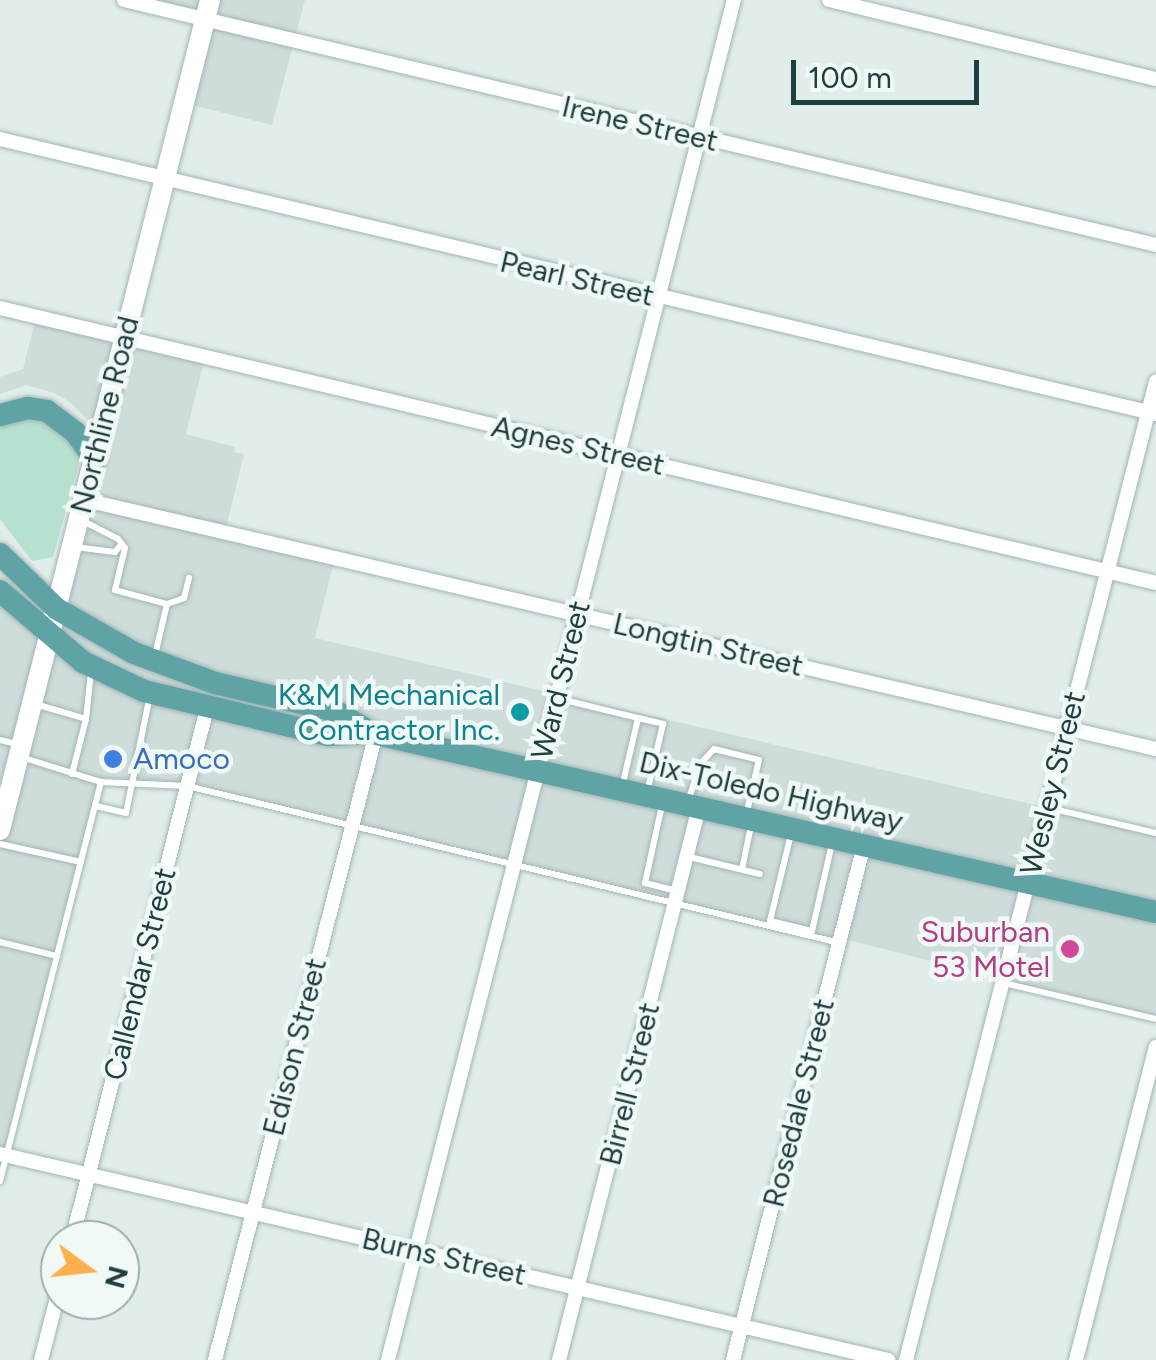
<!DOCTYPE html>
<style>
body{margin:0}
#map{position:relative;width:1156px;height:1360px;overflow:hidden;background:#e0edeb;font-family:Figtree,sans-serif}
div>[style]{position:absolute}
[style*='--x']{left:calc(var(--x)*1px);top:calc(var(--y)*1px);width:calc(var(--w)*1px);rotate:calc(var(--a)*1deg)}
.built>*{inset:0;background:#cedddb}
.green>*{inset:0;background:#b6e1cf}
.roads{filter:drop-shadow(0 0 2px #a2b5b4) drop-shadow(0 0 2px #a2b5b4)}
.lane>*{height:6px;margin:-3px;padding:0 3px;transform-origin:3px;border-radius:3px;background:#fff}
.street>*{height:14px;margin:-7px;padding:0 7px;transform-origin:7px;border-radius:7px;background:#fff}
.secondary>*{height:20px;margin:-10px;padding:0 10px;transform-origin:10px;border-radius:10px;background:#fff}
.primary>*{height:22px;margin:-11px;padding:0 11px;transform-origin:11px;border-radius:11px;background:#5fa3a7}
.dots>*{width:28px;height:28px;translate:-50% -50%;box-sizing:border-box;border:5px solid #f1f9f7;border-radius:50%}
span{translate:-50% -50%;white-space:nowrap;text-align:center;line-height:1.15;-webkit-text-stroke:9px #f1f9f7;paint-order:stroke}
.street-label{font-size:30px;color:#1f3e3f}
.culture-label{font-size:30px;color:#0d838f}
.right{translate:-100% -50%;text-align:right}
.shop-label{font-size:30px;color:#366cbe}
.left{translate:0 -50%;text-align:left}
.hotel-label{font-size:30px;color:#b23c85}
.north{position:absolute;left:40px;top:1220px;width:100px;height:100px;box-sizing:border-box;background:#f1f9f7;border:2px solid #9daead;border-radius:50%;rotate:105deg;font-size:28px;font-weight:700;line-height:40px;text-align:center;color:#1f3e3f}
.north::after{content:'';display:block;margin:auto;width:35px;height:45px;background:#ffb04c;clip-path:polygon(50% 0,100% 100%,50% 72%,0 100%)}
.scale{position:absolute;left:791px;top:60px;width:188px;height:45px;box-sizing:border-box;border:5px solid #1f3e3f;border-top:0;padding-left:12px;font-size:30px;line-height:35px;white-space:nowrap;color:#1f3e3f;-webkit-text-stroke:8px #f1f9f7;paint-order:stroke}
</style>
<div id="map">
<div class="built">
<div style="clip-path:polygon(124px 0,305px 0,272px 125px,184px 103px,205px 20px)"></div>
<div style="clip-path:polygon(36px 317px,205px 358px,186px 434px,235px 447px,234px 452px,244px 454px,225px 532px,335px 558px,315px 638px,1156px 833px,1156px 1019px,841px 938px,840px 942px,187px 787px,102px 782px,0 1181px,0 591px,50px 636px,101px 433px,70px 402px,54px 393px,26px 385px,0 394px,0 377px,23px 369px)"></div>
</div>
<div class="green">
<div style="clip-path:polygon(31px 413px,77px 444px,80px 460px,53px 557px,32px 561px,0 519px,0 424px)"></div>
</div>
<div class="roads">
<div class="lane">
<div style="--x:83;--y:521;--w:39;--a:27"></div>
<div style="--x:118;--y:539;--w:11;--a:52"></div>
<div style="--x:125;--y:548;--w:43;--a:103.4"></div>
<div style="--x:115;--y:590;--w:54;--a:15.1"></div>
<div style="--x:167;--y:604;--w:52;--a:103.2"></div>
<div style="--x:75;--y:547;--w:40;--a:7.1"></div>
<div style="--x:115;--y:552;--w:8;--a:-50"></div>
<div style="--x:167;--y:604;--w:18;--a:-19"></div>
<div style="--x:184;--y:598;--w:21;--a:-76"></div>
<div style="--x:556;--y:698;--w:84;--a:13.7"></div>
<div style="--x:35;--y:704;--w:53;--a:16.4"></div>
<div style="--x:86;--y:719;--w:47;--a:-83.9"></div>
<div style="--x:0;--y:740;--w:17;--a:13"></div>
<div style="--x:21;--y:757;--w:84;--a:17.4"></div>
<div style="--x:101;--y:782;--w:86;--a:2.7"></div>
<div style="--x:187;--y:786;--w:667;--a:13.52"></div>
<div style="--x:72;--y:774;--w:57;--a:-75.7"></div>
<div style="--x:622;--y:787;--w:71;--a:-76.9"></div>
<div style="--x:638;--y:718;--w:26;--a:13"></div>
<div style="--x:663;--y:724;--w:66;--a:103.2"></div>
<div style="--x:688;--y:801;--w:40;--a:-71.1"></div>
<div style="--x:701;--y:763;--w:19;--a:-47"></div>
<div style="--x:714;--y:749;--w:46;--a:13.7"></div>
<div style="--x:759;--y:760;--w:52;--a:103.2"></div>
<div style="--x:662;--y:805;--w:80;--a:102.3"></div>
<div style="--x:645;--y:883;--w:32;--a:14"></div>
<div style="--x:96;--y:806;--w:31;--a:13"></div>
<div style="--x:126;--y:813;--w:115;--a:-78.5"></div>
<div style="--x:1050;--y:808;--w:109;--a:13.3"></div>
<div style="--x:791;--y:834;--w:89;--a:103.6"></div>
<div style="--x:770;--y:921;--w:43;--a:13.4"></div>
<div style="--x:812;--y:931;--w:89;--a:-77.1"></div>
<div style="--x:0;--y:844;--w:83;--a:12.5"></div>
<div style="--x:689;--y:857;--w:73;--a:13.5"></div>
<div style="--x:742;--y:869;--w:44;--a:-78.2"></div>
<div style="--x:0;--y:942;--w:59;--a:13.8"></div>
<div style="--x:1004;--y:983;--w:156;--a:13.3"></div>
<div style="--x:0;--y:1181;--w:412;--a:-75.8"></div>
</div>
<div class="street">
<div style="--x:124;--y:0;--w:1061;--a:13.35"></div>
<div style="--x:829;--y:0;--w:336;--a:13.6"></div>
<div style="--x:0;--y:139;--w:1188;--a:13.38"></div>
<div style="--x:0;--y:308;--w:1188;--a:13.38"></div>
<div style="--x:85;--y:500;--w:1100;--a:13.09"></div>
<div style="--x:0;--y:1154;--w:912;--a:13.06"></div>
<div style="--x:72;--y:1240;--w:549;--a:-75.76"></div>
<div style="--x:41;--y:1360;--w:76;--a:-75.6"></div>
<div style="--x:215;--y:1360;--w:646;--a:-75.58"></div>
<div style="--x:388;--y:1360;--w:1403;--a:-75.73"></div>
<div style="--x:559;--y:1360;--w:570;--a:-75.79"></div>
<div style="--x:733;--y:1360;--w:531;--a:-75.73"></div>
<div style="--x:906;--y:1360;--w:1010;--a:-75.67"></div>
<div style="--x:1076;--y:1360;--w:323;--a:-75.7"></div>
</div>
<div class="secondary">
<div style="--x:0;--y:830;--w:856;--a:-75.8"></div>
</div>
<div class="primary">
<div style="--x:0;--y:415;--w:29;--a:-14"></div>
<div style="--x:28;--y:408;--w:19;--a:9"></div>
<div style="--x:47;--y:411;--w:35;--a:37"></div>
<div style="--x:75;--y:432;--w:34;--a:54"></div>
<div style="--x:0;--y:554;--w:79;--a:44"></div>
<div style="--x:57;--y:609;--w:89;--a:29.7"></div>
<div style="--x:134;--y:653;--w:86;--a:20.3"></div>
<div style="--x:215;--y:683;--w:123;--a:13.1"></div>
<div style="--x:335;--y:711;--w:43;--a:30.7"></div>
<div style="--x:372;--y:733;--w:804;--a:12.86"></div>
<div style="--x:0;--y:591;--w:109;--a:40.5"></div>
<div style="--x:83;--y:662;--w:68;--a:25.4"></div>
<div style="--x:144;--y:691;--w:188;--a:13.5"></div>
<div style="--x:327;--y:735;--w:45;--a:-2.5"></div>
</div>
</div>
<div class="dots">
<div style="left:520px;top:712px;background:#0f9aa8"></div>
<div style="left:113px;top:759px;background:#3f7fe0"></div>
<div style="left:1070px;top:949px;background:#d1479c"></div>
</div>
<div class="street-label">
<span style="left:640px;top:124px;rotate:13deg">Irene Street</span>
<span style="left:577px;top:279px;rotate:13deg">Pearl Street</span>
<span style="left:105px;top:415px;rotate:-76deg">Northline Road</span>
<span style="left:578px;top:446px;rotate:13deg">Agnes Street</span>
<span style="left:708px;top:645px;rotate:13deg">Longtin Street</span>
<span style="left:561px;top:680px;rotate:-76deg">Ward Street</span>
<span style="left:1053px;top:783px;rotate:-76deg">Wesley Street</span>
<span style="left:771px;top:792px;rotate:13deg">Dix-Toledo Highway</span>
<span style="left:140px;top:974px;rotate:-76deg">Callendar Street</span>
<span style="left:295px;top:1047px;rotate:-76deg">Edison Street</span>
<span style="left:630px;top:1084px;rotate:-76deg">Birrell Street</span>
<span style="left:799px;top:1103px;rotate:-76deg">Rosedale Street</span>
<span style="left:444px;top:1257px;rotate:13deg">Burns Street</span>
</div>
<div class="culture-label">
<span class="right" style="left:500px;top:712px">K&amp;M Mechanical<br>Contractor Inc.</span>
</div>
<div class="shop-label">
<span class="left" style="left:133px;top:759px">Amoco</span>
</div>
<div class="hotel-label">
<span class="right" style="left:1050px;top:949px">Suburban<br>53 Motel</span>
</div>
<div class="north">N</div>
<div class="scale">100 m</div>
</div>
